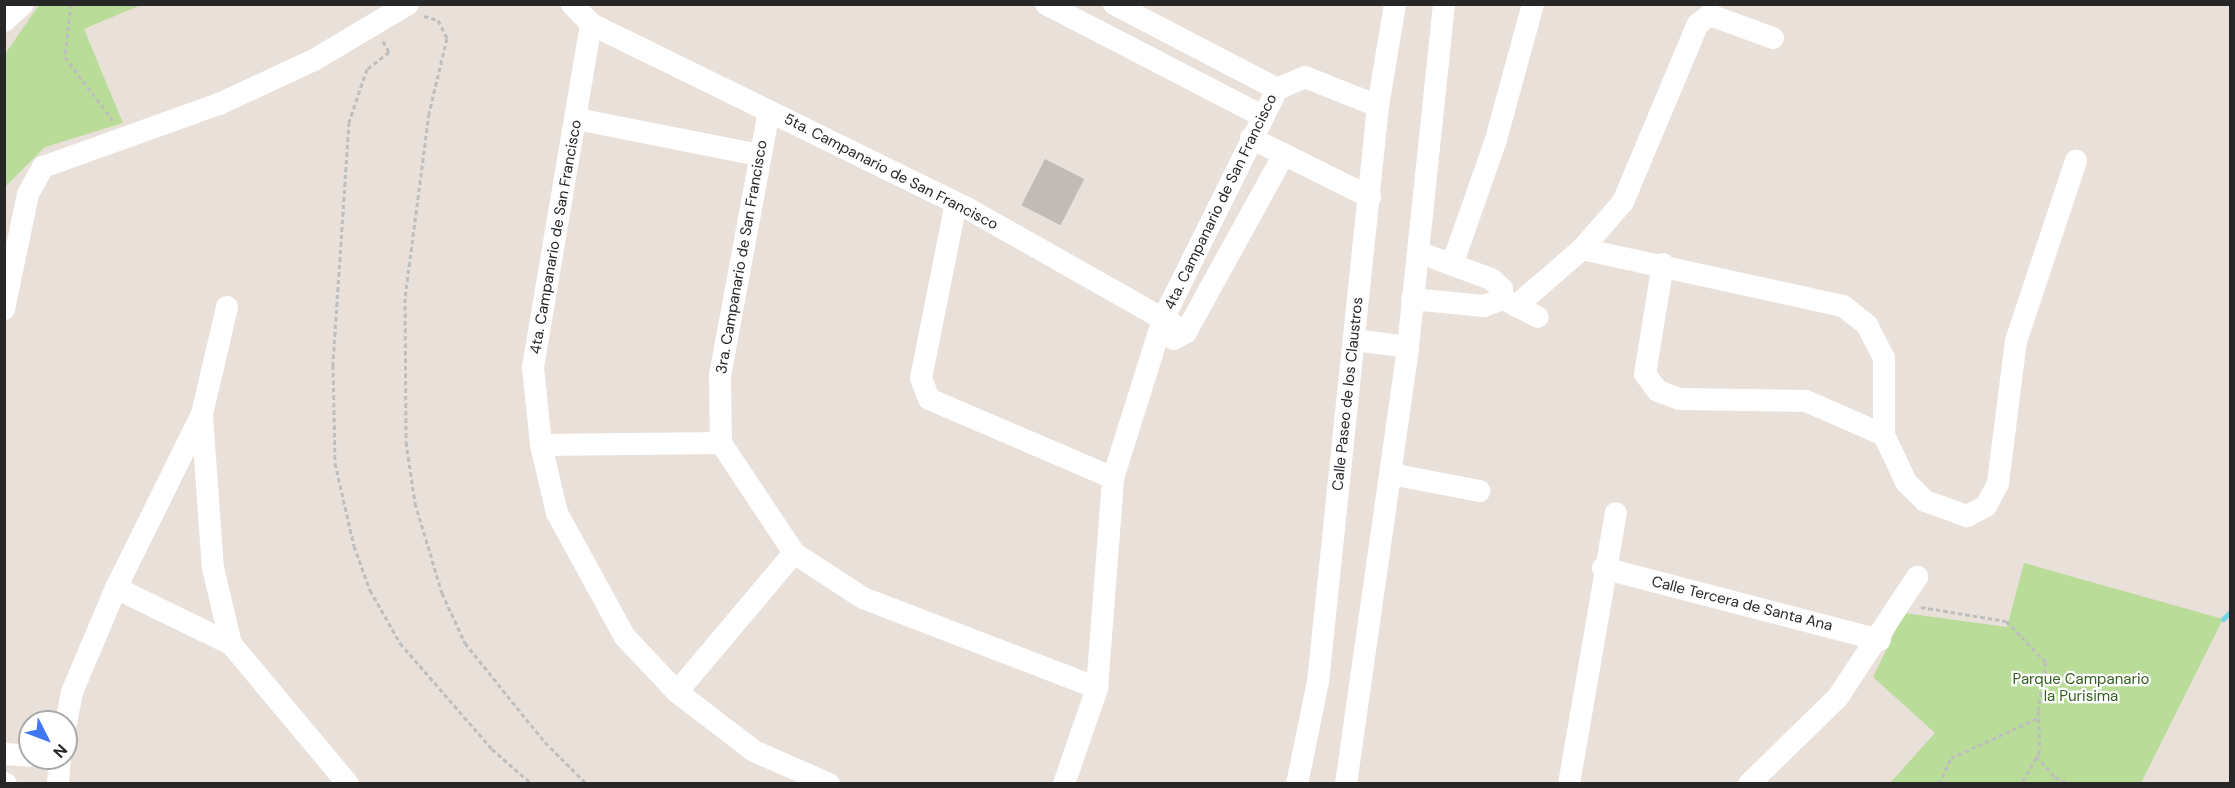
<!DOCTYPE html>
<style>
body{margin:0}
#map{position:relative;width:2235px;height:788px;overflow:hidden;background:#e9e0d9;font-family:"DM Sans",sans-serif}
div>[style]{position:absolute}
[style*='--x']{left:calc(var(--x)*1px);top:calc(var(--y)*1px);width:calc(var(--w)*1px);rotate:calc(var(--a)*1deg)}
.green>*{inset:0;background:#b9dd98}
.stream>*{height:5px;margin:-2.5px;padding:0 2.5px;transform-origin:2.5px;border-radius:2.5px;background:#70d8e6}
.building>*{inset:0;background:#c1bab6;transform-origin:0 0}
.path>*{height:3px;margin-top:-1.5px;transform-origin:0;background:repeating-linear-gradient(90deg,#bebebe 0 4.5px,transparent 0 7.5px)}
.minor>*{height:22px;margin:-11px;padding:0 11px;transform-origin:11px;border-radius:11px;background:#fff}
span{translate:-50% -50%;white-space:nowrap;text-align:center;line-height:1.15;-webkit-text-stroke:4.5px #fff;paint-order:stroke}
.street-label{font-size:15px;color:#272727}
.park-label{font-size:15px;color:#345e1d}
.frame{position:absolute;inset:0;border:6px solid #272727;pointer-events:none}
.north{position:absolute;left:18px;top:710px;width:60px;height:60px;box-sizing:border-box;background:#fff;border:2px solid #a9a9a9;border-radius:50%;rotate:132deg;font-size:16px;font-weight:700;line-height:24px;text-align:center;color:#272727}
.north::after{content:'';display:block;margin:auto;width:21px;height:27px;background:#4079ef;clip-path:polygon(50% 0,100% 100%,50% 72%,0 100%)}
</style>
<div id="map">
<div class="green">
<div style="clip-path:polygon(39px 5px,141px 5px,84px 29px,123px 123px,45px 147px,5px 187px,5px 54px)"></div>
<div style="clip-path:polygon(2024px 563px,2223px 619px,2141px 783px,1890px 783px,1935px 733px,1873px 677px,1904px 613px,2007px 627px)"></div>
</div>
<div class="stream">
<div style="--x:2223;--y:619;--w:10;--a:-45"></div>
</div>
<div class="building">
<div style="left:1045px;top:159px;width:44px;height:52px;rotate:27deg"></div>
</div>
<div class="path">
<div style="--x:71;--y:4;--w:53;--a:96.5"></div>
<div style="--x:65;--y:57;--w:81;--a:53"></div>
<div style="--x:424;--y:16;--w:15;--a:16"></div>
<div style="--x:438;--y:20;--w:20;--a:63"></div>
<div style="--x:447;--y:38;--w:77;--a:103.5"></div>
<div style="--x:429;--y:113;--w:187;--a:97.4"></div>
<div style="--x:405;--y:298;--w:144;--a:89.6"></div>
<div style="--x:406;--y:442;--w:62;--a:81.6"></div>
<div style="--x:415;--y:503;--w:94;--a:73.3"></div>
<div style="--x:442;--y:593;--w:55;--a:65.3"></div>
<div style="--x:465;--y:643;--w:127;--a:51.1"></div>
<div style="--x:545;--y:742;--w:59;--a:45"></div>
<div style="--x:383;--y:41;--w:13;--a:61"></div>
<div style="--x:389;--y:52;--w:28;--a:142"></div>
<div style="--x:367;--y:69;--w:56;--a:108.8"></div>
<div style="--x:349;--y:122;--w:244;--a:93.8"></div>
<div style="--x:333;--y:365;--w:98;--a:88.8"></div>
<div style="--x:335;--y:463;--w:85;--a:77.1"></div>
<div style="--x:354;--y:546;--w:47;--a:70"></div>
<div style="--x:370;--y:590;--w:61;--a:60.5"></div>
<div style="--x:400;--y:643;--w:140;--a:49"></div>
<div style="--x:492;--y:749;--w:53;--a:41.2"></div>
<div style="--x:1921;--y:607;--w:86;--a:9.4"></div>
<div style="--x:2006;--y:621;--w:57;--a:45.7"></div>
<div style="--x:2046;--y:662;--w:50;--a:99.3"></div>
<div style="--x:2038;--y:711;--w:40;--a:87.1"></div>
<div style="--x:2040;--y:751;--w:38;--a:120"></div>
<div style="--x:2036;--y:756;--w:28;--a:48"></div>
<div style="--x:2055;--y:777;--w:17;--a:25"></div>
<div style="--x:1939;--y:784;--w:29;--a:-65"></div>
<div style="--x:1951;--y:758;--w:96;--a:-24.7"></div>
</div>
<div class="minor">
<div style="--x:572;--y:4;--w:28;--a:46"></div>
<div style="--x:591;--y:24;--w:419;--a:26.1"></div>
<div style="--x:967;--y:208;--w:252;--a:29.5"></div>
<div style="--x:1046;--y:4;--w:243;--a:27.4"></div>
<div style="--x:1114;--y:4;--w:184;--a:27.5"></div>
<div style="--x:4;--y:21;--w:25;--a:-42"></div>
<div style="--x:591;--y:24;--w:348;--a:99.6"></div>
<div style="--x:533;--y:367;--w:78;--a:84.1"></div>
<div style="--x:541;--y:445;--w:70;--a:76.8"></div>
<div style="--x:557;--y:513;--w:141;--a:61.3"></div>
<div style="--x:625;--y:637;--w:76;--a:46.6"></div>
<div style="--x:677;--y:692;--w:97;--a:37.5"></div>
<div style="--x:754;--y:751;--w:82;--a:23.7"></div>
<div style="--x:769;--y:111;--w:269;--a:100.5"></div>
<div style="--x:720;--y:375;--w:68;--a:89.2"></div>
<div style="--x:721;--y:443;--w:132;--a:56.4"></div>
<div style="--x:794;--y:553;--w:82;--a:33.1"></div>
<div style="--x:863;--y:598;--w:251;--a:21"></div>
<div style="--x:577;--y:119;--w:186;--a:11.2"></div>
<div style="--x:1251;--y:138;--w:133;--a:26.4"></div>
<div style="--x:956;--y:203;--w:178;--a:101.3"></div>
<div style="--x:921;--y:378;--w:22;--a:69"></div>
<div style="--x:929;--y:399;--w:200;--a:23.2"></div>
<div style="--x:1582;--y:249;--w:267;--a:12.3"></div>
<div style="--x:1843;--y:306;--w:31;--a:38"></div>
<div style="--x:1867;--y:325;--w:37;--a:63"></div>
<div style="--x:1884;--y:358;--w:77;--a:90"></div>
<div style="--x:1884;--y:435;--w:52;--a:64.9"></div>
<div style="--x:1906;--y:482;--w:27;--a:45"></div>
<div style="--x:1925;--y:501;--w:45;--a:19.7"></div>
<div style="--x:1967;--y:516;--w:21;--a:-28"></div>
<div style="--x:1986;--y:506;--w:26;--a:-62"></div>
<div style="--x:1998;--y:483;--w:143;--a:-82.8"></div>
<div style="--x:2016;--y:341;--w:190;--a:-71.6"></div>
<div style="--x:1418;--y:252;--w:78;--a:20.3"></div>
<div style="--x:1491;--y:279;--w:15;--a:42"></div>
<div style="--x:1502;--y:289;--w:10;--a:90"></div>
<div style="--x:1453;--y:262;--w:126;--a:-70.6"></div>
<div style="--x:1495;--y:143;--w:144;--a:-74.7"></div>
<div style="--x:1663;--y:264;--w:111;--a:99.3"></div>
<div style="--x:1645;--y:374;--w:21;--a:53"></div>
<div style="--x:1658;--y:391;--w:23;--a:20"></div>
<div style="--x:1680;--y:399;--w:126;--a:0.9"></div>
<div style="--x:1806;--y:401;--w:85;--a:23.6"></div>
<div style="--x:1412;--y:299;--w:72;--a:5.6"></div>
<div style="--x:1484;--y:306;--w:19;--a:-21"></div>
<div style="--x:1504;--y:299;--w:38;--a:28"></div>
<div style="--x:1516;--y:306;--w:87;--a:-40.8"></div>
<div style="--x:1582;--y:249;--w:62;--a:-48.9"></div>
<div style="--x:1623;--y:202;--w:193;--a:-67.2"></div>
<div style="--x:1698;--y:24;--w:15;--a:-37"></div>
<div style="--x:1710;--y:15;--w:67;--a:20.1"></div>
<div style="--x:4;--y:309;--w:117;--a:-78.2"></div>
<div style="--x:28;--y:194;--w:31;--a:-61"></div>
<div style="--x:43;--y:167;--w:187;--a:-19.7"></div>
<div style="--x:219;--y:104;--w:105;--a:-24.9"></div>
<div style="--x:314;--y:60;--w:109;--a:-30.8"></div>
<div style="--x:1174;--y:339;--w:14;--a:-30"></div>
<div style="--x:1186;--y:332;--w:201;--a:-61.1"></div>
<div style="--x:1354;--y:340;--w:54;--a:7.4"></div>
<div style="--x:202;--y:416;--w:152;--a:85.9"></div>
<div style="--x:213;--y:568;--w:78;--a:76.7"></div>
<div style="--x:231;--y:644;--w:182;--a:50.1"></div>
<div style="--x:541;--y:445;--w:180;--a:-0.6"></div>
<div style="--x:1391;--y:474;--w:90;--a:10.9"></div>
<div style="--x:1603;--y:568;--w:286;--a:14.6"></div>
<div style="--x:116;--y:588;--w:128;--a:26"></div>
<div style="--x:677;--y:692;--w:182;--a:-49.9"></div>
<div style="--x:66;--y:723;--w:32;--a:-79"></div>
<div style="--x:72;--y:692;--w:113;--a:-67.1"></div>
<div style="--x:116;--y:588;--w:194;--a:-63.7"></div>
<div style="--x:202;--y:414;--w:110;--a:-76.8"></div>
<div style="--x:4;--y:754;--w:26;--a:4"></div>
<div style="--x:4;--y:783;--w:2;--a:27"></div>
<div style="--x:58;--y:784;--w:26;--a:-86"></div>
<div style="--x:1064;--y:784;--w:102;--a:-71"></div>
<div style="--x:1097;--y:688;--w:211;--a:-85.6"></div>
<div style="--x:1113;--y:478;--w:167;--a:-72.5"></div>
<div style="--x:1163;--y:319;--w:257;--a:-63.6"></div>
<div style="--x:1277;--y:89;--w:30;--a:-23"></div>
<div style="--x:1305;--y:77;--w:79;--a:21.7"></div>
<div style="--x:1297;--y:784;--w:104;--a:-78.4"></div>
<div style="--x:1318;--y:682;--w:579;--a:-84.05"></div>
<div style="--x:1378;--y:106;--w:103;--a:-80.5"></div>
<div style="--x:1346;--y:784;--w:441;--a:-81.9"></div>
<div style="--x:1408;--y:347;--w:345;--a:-84"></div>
<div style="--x:1569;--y:784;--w:275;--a:-80.2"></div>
<div style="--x:1749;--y:784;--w:124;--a:-44.3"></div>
<div style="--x:1838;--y:697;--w:144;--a:-56.6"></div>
</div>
<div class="street-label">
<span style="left:891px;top:172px;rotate:27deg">5ta. Campanario de San Francisco</span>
<span style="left:1221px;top:202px;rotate:-64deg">4ta. Campanario de San Francisco</span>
<span style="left:556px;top:237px;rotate:-80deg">4ta. Campanario de San Francisco</span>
<span style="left:742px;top:257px;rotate:-80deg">3ra. Campanario de San Francisco</span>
<span style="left:1348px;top:394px;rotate:-84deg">Calle Paseo de los Claustros</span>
<span style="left:1742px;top:604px;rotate:14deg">Calle Tercera de Santa Ana</span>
</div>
<div class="park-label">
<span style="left:2081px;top:688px">Parque Campanario<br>la Purisima</span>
</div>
<div class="frame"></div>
<div class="north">N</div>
</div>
